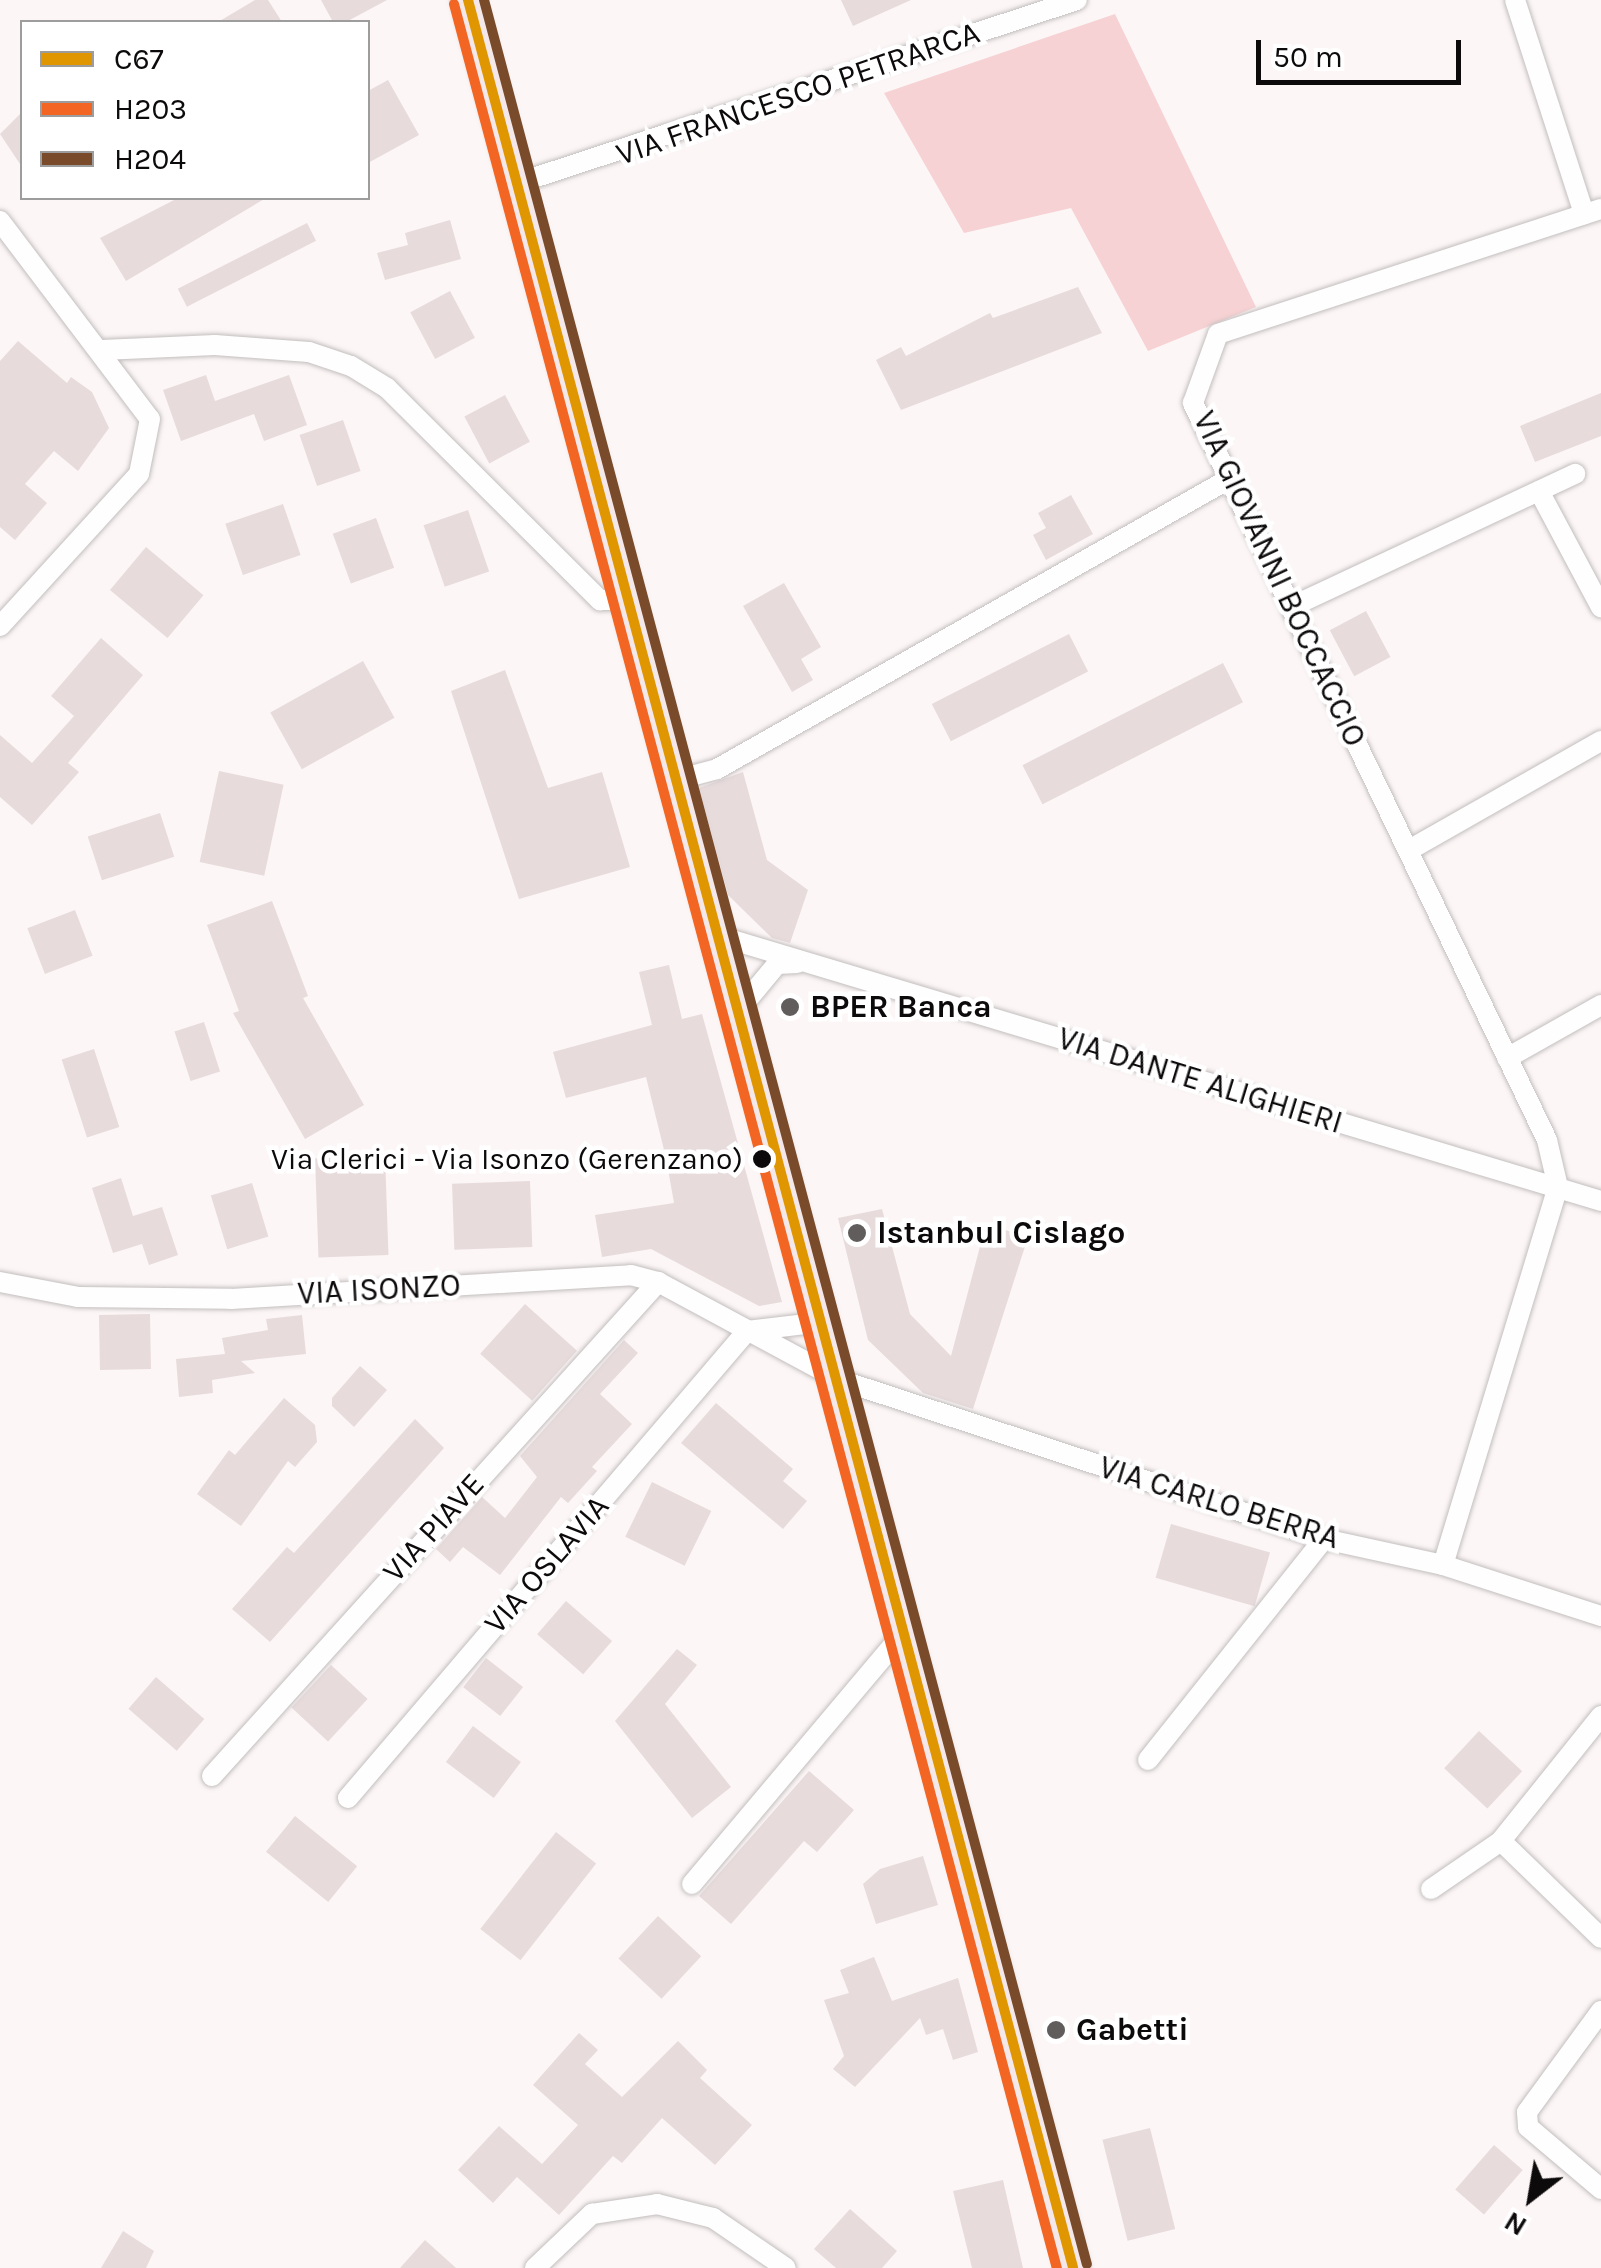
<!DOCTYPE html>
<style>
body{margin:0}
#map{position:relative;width:1601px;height:2268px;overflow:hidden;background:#fcf6f6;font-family:Karla,sans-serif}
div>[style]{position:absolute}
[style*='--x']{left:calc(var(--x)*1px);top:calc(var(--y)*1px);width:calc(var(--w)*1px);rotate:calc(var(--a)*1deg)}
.green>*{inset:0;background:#f7d2d4}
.building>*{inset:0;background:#e7dbdc;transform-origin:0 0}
.roads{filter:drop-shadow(0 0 2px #c3bebe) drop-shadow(0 0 2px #c3bebe)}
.street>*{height:20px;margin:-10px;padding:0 10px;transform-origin:10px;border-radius:10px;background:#fffefe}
.primary>*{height:32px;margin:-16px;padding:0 16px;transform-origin:16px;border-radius:16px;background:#f4e8ea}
.bus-1>*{height:10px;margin:-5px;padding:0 5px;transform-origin:5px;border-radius:5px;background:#e09601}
.bus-2>*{height:10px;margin:-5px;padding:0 5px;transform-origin:5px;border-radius:5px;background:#f26522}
.bus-3>*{height:10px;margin:-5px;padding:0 5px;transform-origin:5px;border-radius:5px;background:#7a4b2a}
.dots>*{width:28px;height:28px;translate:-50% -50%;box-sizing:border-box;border:5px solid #fff;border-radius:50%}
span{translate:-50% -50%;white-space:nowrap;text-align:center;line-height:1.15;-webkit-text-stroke:9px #fff;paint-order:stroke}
.bus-label{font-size:30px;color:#0d0a0b}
.right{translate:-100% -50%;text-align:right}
.street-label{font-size:32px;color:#0d0a0b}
.poi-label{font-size:32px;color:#0d0a0b;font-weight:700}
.left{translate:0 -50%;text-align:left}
.legend{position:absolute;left:20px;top:20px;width:350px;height:180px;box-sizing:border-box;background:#fff;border:2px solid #9e9d9d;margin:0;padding:12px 18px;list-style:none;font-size:30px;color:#0d0a0b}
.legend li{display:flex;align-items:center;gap:20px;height:50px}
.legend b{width:50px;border:2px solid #9e9d9d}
.north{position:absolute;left:1481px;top:2148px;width:100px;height:100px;-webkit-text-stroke:8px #fff;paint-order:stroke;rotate:211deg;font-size:28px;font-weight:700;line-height:40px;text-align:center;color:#0d0a0b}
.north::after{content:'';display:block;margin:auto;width:35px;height:45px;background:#0d0a0b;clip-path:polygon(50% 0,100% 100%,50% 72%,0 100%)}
.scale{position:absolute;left:1256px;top:40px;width:205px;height:45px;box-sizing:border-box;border:5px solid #0d0a0b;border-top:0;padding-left:12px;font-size:30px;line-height:35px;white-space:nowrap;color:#0d0a0b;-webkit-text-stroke:8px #fff;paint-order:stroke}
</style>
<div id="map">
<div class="green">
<div style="clip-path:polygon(1115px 14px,1256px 307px,1148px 351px,1071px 208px,964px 233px,884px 93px)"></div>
</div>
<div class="building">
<div style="clip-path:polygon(255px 0,268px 0,282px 22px,218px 22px)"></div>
<div style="clip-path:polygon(321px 0,387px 0,346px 22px,333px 22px)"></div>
<div style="clip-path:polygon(841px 0,911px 0,853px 26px)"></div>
<div style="clip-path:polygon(388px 80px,419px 135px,368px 163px,368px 91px)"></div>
<div style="clip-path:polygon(22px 112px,22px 167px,0 134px)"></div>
<div style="clip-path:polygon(178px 198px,266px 198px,126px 281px,100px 238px)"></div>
<div style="clip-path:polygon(450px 220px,461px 259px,385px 280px,377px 253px,408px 245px,405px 233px)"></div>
<div style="left:307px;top:223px;width:20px;height:145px;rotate:63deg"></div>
<div style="clip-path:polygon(1078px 287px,1102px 333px,901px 410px,876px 360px,901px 347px,906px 356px,990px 313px,993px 318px)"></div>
<div style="left:450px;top:291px;width:53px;height:45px;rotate:62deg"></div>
<div style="clip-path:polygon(18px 341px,67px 383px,71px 377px,92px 392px,109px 428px,78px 471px,54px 451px,25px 484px,47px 503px,15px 540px,0 527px,0 361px)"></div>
<div style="clip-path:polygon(206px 375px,215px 401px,289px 375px,307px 425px,264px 441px,254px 414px,181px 441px,163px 390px)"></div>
<div style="clip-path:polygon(1601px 393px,1601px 436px,1535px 462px,1520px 426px)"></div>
<div style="left:505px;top:395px;width:53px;height:46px;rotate:62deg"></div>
<div style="left:343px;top:420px;width:54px;height:46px;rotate:71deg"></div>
<div style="clip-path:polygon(1071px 495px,1093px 534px,1046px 560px,1033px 535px,1046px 528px,1038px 513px)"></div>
<div style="left:283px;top:504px;width:54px;height:61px;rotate:71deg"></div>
<div style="left:468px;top:510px;width:65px;height:47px;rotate:71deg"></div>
<div style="left:376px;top:518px;width:53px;height:46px;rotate:70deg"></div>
<div style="left:146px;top:547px;width:75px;height:56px;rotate:40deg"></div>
<div style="clip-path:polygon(784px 583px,821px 647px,801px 659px,813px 680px,792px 692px,743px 606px)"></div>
<div style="left:1366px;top:611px;width:52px;height:41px;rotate:62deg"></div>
<div style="left:1069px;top:634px;width:42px;height:154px;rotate:63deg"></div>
<div style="clip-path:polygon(101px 638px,143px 675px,68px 763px,79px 772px,32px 825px,0 797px,0 735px,32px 763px,74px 716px,51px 696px)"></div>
<div style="left:363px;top:661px;width:65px;height:106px;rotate:61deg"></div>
<div style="left:1223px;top:663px;width:44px;height:225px;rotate:63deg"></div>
<div style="clip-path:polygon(505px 670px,548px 788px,602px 772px,630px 867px,519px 899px,451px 691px)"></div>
<div style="left:219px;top:771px;width:66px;height:93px;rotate:12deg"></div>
<div style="clip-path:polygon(743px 772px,767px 860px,808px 890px,790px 943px,772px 938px,728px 895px,699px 788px)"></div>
<div style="left:160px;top:813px;width:46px;height:76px;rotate:72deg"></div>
<div style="clip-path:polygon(272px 901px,308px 996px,303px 998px,364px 1105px,305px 1139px,233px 1013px,239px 1011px,207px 925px)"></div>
<div style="left:75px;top:910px;width:49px;height:51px;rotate:69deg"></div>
<div style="clip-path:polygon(669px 965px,682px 1019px,702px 1014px,782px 1302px,759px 1306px,651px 1249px,602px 1257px,595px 1215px,674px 1203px,666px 1158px,646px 1077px,566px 1098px,553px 1052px,652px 1025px,639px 972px)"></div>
<div style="left:204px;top:1022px;width:52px;height:31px;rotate:72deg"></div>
<div style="left:94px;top:1049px;width:82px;height:34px;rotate:72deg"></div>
<div style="left:385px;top:1156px;width:99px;height:70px;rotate:88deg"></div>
<div style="clip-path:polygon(121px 1178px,133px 1216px,162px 1207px,178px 1255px,149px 1265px,142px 1244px,113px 1253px,92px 1188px)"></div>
<div style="left:530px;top:1181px;width:66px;height:78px;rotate:88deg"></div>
<div style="left:252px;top:1183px;width:56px;height:43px;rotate:73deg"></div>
<div style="clip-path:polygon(882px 1209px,910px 1314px,951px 1356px,986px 1224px,1028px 1237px,973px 1409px,923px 1393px,868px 1340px,838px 1218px)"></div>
<div style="left:525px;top:1304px;width:70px;height:67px;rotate:42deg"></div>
<div style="left:150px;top:1314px;width:55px;height:51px;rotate:89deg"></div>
<div style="clip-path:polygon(302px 1315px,306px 1354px,241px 1361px,255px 1373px,212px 1380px,213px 1393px,179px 1397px,176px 1359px,225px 1354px,222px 1338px,268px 1330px,266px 1319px)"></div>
<div style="clip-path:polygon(624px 1340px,638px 1353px,600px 1394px,632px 1424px,592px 1467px,597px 1471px,568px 1503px,561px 1497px,500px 1575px,463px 1547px,450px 1562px,436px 1549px,482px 1497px,505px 1518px,537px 1477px,520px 1456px)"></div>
<div style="clip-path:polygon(360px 1366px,387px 1390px,354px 1427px,332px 1406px,332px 1398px)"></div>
<div style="clip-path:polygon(284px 1398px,315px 1425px,317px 1442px,295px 1467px,288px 1461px,241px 1526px,197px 1494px,229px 1450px,235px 1455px)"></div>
<div style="clip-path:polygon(716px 1403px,793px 1469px,783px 1481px,807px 1501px,783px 1529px,681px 1443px)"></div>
<div style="clip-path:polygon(415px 1419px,444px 1448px,270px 1642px,232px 1609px,287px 1547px,294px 1553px)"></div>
<div style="left:652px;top:1482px;width:66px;height:61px;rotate:26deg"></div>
<div style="left:1171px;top:1524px;width:103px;height:56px;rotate:16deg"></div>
<div style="left:566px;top:1601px;width:61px;height:44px;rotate:41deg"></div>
<div style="clip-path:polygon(677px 1649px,697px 1665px,665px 1704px,731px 1787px,692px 1818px,615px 1721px)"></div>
<div style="left:486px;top:1658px;width:47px;height:37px;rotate:38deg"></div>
<div style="left:331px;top:1665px;width:50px;height:58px;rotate:43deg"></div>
<div style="left:156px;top:1677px;width:64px;height:42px;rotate:41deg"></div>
<div style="left:473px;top:1726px;width:60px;height:45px;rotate:37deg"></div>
<div style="left:1479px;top:1731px;width:59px;height:51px;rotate:43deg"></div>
<div style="clip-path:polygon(809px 1771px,854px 1810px,817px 1852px,804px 1841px,731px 1924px,699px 1896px)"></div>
<div style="left:295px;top:1816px;width:80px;height:46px;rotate:39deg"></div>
<div style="left:556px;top:1832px;width:51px;height:123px;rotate:38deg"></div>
<div style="clip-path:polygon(923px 1856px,938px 1905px,876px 1924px,863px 1884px,880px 1869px)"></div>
<div style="left:658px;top:1916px;width:59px;height:58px;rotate:43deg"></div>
<div style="clip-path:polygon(874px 1957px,892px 2001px,958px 1978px,978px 2052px,953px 2060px,943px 2029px,926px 2035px,920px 2018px,855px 2087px,833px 2069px,844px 2056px,824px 2000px,849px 1993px,840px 1970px)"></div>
<div style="clip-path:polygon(579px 2033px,598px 2050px,585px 2064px,622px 2097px,678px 2041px,707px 2070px,700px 2078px,752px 2125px,715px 2165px,662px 2118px,622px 2163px,613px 2156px,559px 2215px,517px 2177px,493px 2203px,458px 2170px,499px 2126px,542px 2164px,578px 2125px,533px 2085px)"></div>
<div style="left:1150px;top:2128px;width:104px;height:49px;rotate:76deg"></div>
<div style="left:1494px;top:2145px;width:38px;height:59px;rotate:41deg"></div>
<div style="clip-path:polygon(1003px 2180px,1023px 2268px,972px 2268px,953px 2191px)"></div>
<div style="clip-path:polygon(850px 2209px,897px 2251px,882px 2268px,836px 2268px,814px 2249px)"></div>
<div style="clip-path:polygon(123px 2231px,154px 2251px,146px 2268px,101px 2268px)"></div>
<div style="clip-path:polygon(425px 2240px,456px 2268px,400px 2268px)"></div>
</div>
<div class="roads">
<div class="street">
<div style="--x:1515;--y:0;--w:225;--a:72.1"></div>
<div style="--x:518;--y:183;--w:588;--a:-18.13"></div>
<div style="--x:0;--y:221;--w:248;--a:52.9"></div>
<div style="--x:150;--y:419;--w:56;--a:101.3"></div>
<div style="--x:139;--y:474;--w:206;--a:132.4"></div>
<div style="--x:102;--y:350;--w:113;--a:-2.5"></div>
<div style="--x:215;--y:345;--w:94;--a:4.3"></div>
<div style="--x:309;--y:352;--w:44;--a:18.4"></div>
<div style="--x:351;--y:366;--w:42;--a:31.4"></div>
<div style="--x:387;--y:388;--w:301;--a:44.9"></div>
<div style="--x:600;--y:600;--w:27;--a:0"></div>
<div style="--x:1539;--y:491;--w:132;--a:61.9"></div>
<div style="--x:1291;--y:607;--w:314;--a:-25.1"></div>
<div style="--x:676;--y:780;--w:42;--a:-15"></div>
<div style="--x:717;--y:769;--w:588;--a:-29.53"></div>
<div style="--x:1409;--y:850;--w:221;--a:-29.6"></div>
<div style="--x:719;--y:936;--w:921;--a:16.72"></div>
<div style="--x:738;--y:1011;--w:61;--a:-50.3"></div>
<div style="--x:777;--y:964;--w:20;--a:-3"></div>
<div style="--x:1507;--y:1058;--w:108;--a:-29.4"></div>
<div style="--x:0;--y:1282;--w:79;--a:10.9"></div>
<div style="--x:78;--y:1297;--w:153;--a:0.7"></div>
<div style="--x:231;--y:1299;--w:401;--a:-3.4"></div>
<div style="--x:631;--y:1275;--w:28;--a:15"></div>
<div style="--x:658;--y:1282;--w:207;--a:28.3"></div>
<div style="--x:840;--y:1380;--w:509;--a:18.19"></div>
<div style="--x:1324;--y:1539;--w:122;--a:12.3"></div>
<div style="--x:1443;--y:1565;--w:166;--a:17.9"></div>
<div style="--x:747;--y:1331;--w:77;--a:-6.8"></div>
<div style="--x:1443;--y:1565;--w:395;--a:-73.1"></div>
<div style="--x:1558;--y:1187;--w:48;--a:-103.2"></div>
<div style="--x:1547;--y:1140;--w:818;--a:-115.66"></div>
<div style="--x:1193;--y:403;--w:73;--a:-70.1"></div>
<div style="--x:1218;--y:334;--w:403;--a:-18.1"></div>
<div style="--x:1601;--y:1716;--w:160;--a:128.7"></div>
<div style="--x:1501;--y:1841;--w:139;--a:44.1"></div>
<div style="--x:1148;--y:1760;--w:283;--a:-51.5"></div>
<div style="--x:212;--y:1776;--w:666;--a:-47.92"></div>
<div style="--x:348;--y:1798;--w:614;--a:-49.49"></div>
<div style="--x:692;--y:1884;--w:331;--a:-49.9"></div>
<div style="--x:1431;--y:1889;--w:85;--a:-34.4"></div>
<div style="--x:1601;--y:2011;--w:125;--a:126.2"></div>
<div style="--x:1527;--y:2112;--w:15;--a:86"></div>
<div style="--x:1528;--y:2127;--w:96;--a:40.3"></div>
<div style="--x:535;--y:2268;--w:79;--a:-43.5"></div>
<div style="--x:592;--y:2214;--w:66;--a:-8.7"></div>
<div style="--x:657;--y:2204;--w:58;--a:14"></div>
<div style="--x:713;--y:2218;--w:88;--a:34.4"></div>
</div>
<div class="primary">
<div style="--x:468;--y:0;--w:2347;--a:75.06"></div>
</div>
</div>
<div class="bus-1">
<div style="--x:468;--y:0;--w:2347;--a:75.06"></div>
</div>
<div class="bus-2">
<div style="--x:454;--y:4;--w:2343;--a:75.09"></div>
</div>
<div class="bus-3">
<div style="--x:484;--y:0;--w:2343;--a:75.09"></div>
</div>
<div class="dots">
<div style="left:790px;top:1007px;background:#615d5d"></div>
<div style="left:762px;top:1159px;background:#0d0a0b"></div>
<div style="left:857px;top:1233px;background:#615d5d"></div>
<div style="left:1056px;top:2030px;background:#615d5d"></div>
</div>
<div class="bus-label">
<span class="right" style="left:743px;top:1159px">Via Clerici - Via Isonzo (Gerenzano)</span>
</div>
<div class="street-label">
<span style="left:798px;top:94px;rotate:-19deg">VIA FRANCESCO PETRARCA</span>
<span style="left:1279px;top:579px;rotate:65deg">VIA GIOVANNI BOCCACCIO</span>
<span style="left:1200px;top:1081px;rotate:17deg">VIA DANTE ALIGHIERI</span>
<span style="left:379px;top:1290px;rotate:-3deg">VIA ISONZO</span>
<span style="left:1219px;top:1503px;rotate:17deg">VIA CARLO BERRA</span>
<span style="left:434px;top:1528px;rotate:-48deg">VIA PIAVE</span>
<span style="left:547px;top:1565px;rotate:-49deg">VIA OSLAVIA</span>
</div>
<div class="poi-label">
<span class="left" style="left:810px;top:1007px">BPER Banca</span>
<span class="left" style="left:877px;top:1233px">Istanbul Cislago</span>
<span class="left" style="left:1076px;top:2030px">Gabetti</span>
</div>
<ul class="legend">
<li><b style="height:12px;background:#e09601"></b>C67</li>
<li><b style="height:12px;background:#f26522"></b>H203</li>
<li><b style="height:12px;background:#7a4b2a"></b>H204</li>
</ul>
<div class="north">N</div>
<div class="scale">50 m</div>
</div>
